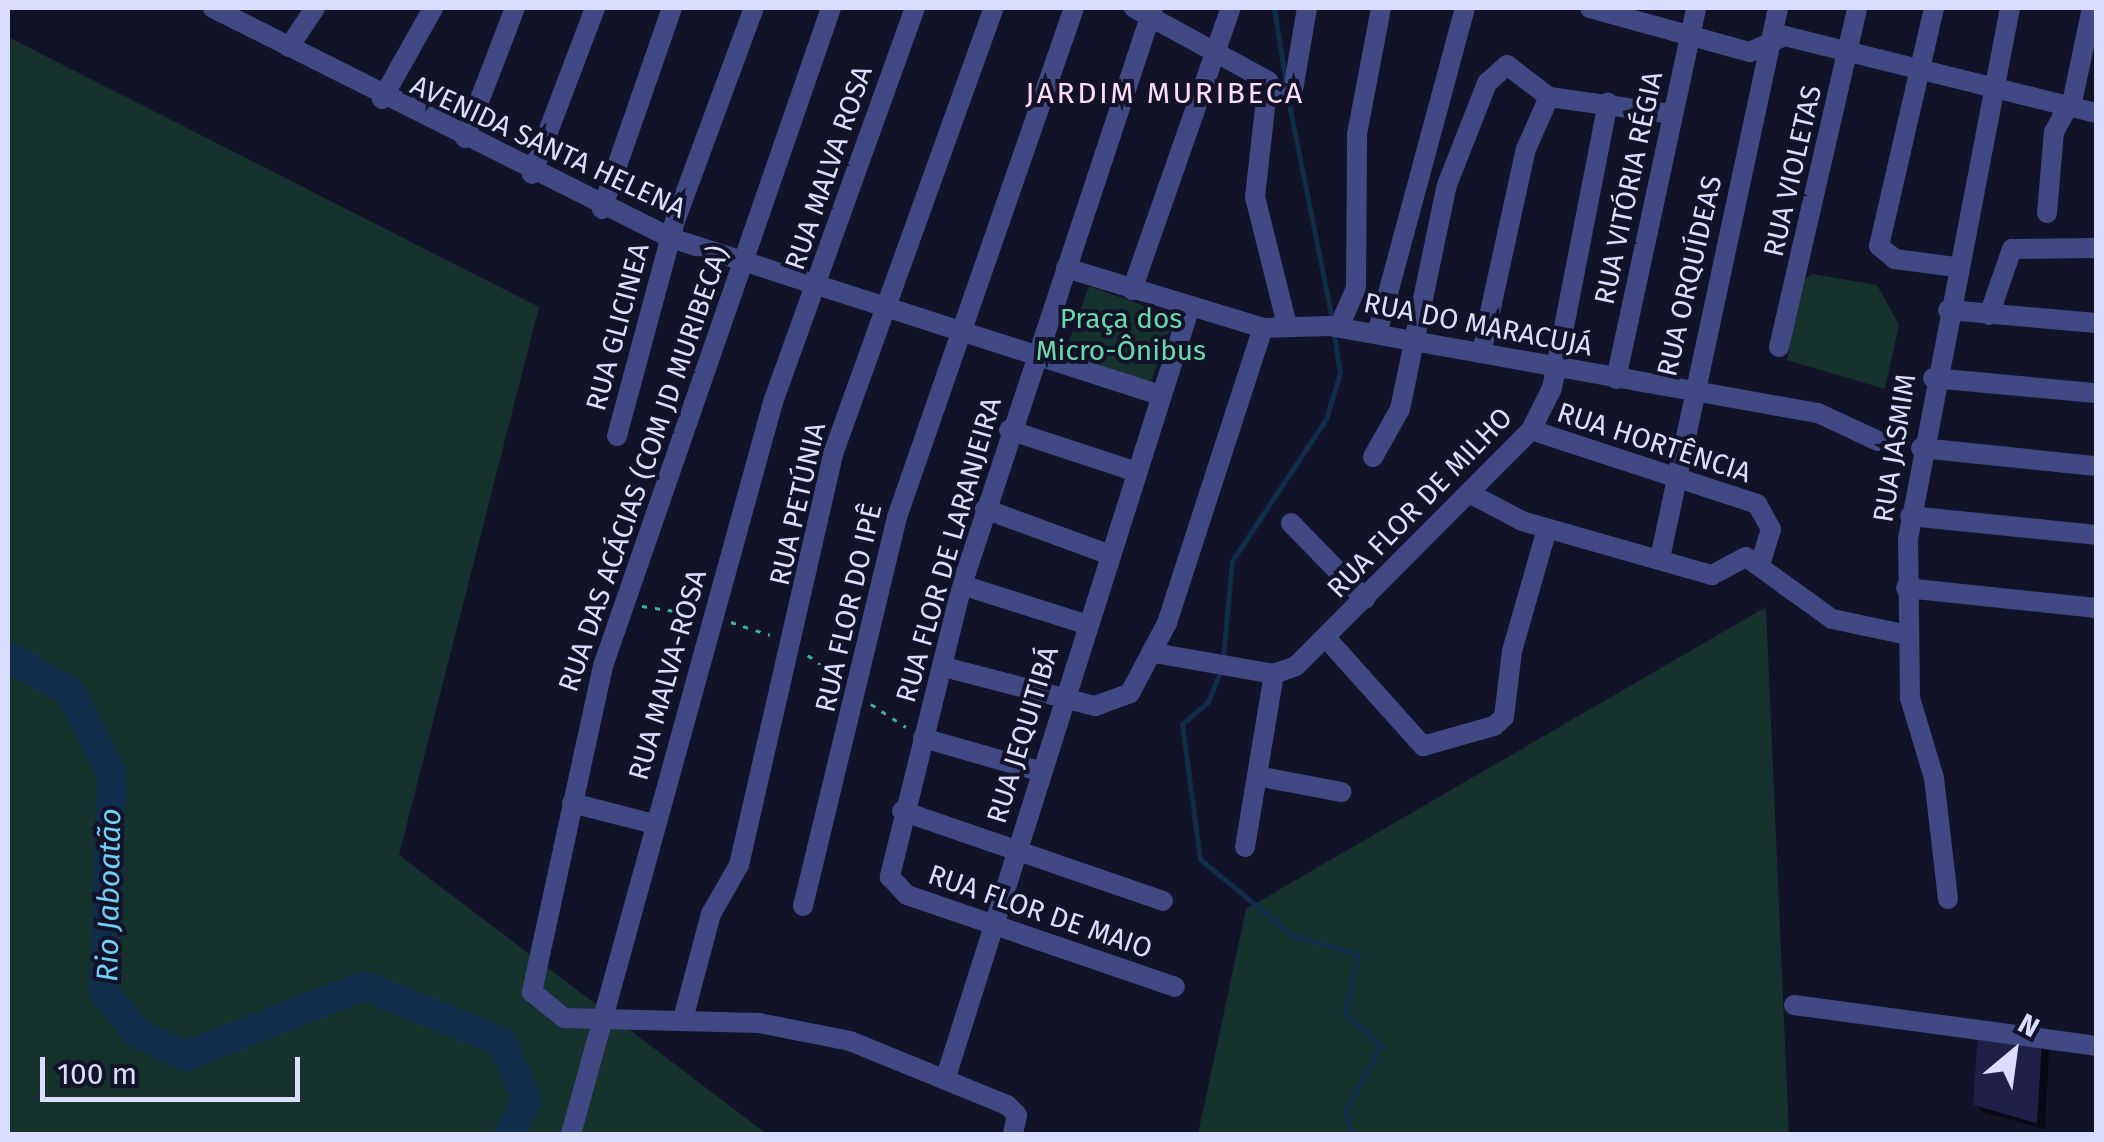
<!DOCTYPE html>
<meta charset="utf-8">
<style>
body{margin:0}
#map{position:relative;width:2104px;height:1142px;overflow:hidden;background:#121228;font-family:"Fira Sans",sans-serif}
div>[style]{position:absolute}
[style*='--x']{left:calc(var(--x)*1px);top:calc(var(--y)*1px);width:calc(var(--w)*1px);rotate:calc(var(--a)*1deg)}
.green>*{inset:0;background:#15322c;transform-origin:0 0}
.shadow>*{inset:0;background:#0007}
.stream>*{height:5px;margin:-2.5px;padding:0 2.5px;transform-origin:2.5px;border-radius:2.5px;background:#102e49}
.river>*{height:30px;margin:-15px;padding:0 15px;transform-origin:15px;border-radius:15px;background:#102e49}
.building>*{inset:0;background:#201f48}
.path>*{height:2.5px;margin-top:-1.25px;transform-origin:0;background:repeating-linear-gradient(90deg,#38b498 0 5px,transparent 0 13px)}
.street>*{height:20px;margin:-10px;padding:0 10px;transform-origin:10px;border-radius:10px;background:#404984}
span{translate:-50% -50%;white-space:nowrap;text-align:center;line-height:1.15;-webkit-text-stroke:8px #121228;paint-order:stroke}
.street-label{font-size:28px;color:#dbddfd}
.park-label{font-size:28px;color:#6adaab}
.neighbourhood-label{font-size:30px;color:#fdddf7;letter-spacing:2.5px}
.water-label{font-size:30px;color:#6fcff6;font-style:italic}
.frame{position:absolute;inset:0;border:10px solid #dbddfd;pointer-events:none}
.north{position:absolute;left:1964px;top:1002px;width:100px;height:100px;-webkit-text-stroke:8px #121228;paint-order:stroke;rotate:29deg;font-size:28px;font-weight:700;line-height:40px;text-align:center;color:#dbddfd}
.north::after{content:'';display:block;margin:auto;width:35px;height:45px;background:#dbddfd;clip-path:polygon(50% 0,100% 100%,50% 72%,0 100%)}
.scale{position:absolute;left:40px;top:1057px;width:260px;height:45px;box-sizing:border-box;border:5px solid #dbddfd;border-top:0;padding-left:12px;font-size:30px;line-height:35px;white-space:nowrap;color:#dbddfd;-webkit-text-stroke:8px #121228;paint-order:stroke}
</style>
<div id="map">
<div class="green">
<div style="clip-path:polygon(8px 37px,539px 307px,399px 855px,767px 1134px,8px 1134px)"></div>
<div style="clip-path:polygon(1813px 274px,1877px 285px,1899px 325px,1885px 389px,1787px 360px,1802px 280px)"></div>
<div style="left:1089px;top:286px;width:91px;height:72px;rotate:20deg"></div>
<div style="clip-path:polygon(1766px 607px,1789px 1134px,1198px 1134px,1246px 909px)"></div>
</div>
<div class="shadow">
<div style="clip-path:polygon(2041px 1043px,2049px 1052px,2045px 1129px,1984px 1113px,1975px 1104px)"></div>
</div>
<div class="stream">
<div style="--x:1274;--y:8;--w:77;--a:81"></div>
<div style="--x:1288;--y:99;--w:224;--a:78.7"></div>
<div style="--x:1223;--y:658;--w:97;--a:-84.7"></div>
<div style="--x:1232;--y:561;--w:170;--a:-56.5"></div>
<div style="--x:1326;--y:419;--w:48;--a:-73.1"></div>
<div style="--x:1340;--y:373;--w:38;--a:-99"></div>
<div style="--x:1220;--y:672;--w:32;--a:112"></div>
<div style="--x:1208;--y:702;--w:34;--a:140"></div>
<div style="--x:1182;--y:724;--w:136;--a:82.4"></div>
<div style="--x:1200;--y:859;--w:121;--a:39.6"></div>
<div style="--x:1293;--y:936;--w:67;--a:15.5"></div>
<div style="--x:1358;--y:954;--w:60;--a:102.4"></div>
<div style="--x:1345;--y:1013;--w:48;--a:41.6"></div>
<div style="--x:1381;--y:1045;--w:74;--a:118.3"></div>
<div style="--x:1346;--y:1110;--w:25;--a:78"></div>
</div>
<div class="river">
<div style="--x:8;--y:657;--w:71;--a:28.7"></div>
<div style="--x:70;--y:691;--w:94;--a:63.4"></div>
<div style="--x:112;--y:775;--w:216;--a:92.1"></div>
<div style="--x:104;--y:991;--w:52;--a:52"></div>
<div style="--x:136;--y:1032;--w:55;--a:26.1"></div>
<div style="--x:185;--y:1056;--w:192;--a:-21.4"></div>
<div style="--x:364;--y:986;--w:149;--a:22.1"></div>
<div style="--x:502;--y:1042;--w:63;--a:66.7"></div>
<div style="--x:527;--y:1100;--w:38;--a:118"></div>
</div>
<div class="building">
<div style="clip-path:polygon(1978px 1031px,2042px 1041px,2037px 1123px,1973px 1105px)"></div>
</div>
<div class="path">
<div style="--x:642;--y:606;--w:53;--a:8.7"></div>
<div style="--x:731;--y:622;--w:41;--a:18.4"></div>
<div style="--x:808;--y:655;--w:37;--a:38"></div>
<div style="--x:871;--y:704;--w:42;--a:33.3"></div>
</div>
<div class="street">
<div style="--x:213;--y:8;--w:513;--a:26.67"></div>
<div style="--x:671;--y:238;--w:514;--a:17.8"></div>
<div style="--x:831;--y:8;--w:696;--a:109.11"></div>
<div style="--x:603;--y:666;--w:334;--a:102.3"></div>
<div style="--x:532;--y:992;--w:41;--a:39.1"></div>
<div style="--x:564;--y:1018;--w:195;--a:1.5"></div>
<div style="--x:759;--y:1023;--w:93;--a:11.2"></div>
<div style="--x:850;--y:1041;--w:170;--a:22.2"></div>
<div style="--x:1007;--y:1105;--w:14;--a:45"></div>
<div style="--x:1017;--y:1115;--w:19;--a:102"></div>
<div style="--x:1134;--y:8;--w:153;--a:28.6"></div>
<div style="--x:1268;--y:81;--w:117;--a:96.4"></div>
<div style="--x:1255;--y:197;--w:132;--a:76"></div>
<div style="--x:1153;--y:8;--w:608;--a:108.32"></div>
<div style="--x:962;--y:585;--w:301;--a:103.9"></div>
<div style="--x:890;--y:877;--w:25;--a:47"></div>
<div style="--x:907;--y:895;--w:283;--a:18.9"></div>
<div style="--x:1590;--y:8;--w:166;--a:15.4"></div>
<div style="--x:1750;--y:52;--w:38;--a:-25"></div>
<div style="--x:1785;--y:36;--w:320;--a:13.9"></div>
<div style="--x:1934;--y:8;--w:244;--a:103"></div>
<div style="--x:1879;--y:246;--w:21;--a:39"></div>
<div style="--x:1895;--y:259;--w:62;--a:7.5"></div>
<div style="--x:289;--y:47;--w:47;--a:-56.3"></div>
<div style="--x:1271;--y:97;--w:23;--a:-18"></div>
<div style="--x:1293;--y:90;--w:83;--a:-80.3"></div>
<div style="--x:1549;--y:97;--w:124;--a:7.9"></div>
<div style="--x:382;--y:99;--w:104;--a:-60.7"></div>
<div style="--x:465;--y:138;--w:139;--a:-69"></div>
<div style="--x:532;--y:174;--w:178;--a:-69.2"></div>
<div style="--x:602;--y:209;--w:213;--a:-70.8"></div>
<div style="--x:2047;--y:213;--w:81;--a:-85.1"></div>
<div style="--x:2054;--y:132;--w:39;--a:-61"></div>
<div style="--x:2073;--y:98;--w:92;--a:-78.1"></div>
<div style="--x:1066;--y:268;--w:206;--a:16.9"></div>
<div style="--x:1263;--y:328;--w:66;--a:-1.7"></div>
<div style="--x:1329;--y:326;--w:497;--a:10.1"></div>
<div style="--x:1818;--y:413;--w:66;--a:25"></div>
<div style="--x:1132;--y:290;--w:299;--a:-70.7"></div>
<div style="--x:1948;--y:310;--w:149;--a:5"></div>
<div style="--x:1989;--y:315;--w:70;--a:-70.8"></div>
<div style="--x:2012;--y:249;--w:84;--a:-0.7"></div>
<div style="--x:1339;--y:327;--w:43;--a:-66.4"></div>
<div style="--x:1356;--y:288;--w:154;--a:-89.6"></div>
<div style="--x:1357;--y:134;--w:128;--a:-79.2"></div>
<div style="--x:1377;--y:334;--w:338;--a:-74.9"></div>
<div style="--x:1779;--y:347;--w:348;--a:-77"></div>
<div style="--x:1481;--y:353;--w:209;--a:-77.6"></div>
<div style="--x:1526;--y:149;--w:57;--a:-66.1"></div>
<div style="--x:1933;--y:378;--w:164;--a:5.3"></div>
<div style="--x:1616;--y:379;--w:380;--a:-77.8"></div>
<div style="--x:1009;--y:430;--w:132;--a:18.2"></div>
<div style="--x:1531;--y:430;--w:238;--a:18.1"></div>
<div style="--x:1757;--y:504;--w:29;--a:61"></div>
<div style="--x:1771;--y:529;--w:34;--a:107"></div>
<div style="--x:617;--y:436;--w:223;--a:-74.9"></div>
<div style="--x:675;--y:221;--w:227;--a:-69.7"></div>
<div style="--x:1921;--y:448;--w:176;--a:5.9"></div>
<div style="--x:1373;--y:457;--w:55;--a:-60.6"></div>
<div style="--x:1400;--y:409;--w:229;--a:-78.2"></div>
<div style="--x:1447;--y:185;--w:110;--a:-68.6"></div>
<div style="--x:1487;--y:83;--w:27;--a:-42"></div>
<div style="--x:1507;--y:65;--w:53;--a:37.3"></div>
<div style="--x:1469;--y:493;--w:60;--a:27.8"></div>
<div style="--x:1522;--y:521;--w:198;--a:15.9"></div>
<div style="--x:1712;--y:575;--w:38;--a:-28"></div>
<div style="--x:1746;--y:557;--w:106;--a:35.8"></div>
<div style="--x:1832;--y:619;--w:73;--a:11.9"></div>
<div style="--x:985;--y:509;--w:131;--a:20.1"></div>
<div style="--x:1910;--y:516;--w:187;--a:5.8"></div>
<div style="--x:1291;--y:523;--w:106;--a:45.8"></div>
<div style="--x:1660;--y:558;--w:563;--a:-77.89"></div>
<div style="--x:962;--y:585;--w:129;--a:17.6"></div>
<div style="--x:1906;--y:588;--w:191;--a:6"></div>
<div style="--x:1327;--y:639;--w:144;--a:48.1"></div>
<div style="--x:1423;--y:746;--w:74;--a:-15.7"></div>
<div style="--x:1494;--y:726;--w:13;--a:-42"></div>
<div style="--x:1504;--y:717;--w:66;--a:-83.1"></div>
<div style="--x:1512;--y:651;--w:127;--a:-74"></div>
<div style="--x:1154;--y:653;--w:122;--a:9.9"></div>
<div style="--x:1274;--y:674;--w:23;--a:-20"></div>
<div style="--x:1296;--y:666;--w:333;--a:-45.1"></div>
<div style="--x:1531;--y:430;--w:47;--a:-63.4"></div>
<div style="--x:1552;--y:388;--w:291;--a:-78.9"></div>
<div style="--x:944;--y:667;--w:156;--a:14.5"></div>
<div style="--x:1095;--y:706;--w:37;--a:-20"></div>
<div style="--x:1130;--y:693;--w:79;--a:-62.1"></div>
<div style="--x:1167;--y:623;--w:310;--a:-72"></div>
<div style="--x:923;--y:738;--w:121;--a:15.9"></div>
<div style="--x:1257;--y:776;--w:86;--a:10.7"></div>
<div style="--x:572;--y:803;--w:85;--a:14.4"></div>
<div style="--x:902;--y:811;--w:276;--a:19"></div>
<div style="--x:1245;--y:847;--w:175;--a:-80.5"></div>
<div style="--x:1948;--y:899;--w:122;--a:-96.6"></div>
<div style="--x:1934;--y:778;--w:84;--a:-106.7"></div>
<div style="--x:1910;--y:698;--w:159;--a:-90.7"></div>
<div style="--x:1908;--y:539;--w:541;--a:-79.13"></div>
<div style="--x:803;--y:906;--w:400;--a:-76.4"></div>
<div style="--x:897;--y:517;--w:539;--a:-70.83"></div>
<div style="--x:1794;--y:1005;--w:305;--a:7.7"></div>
<div style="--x:683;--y:1019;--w:109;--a:-75.1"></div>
<div style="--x:711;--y:914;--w:56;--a:-60.3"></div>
<div style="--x:739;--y:865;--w:422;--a:-77.1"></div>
<div style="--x:833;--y:454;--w:474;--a:-70.2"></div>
<div style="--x:945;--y:1080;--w:808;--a:-72.42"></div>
<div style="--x:571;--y:1134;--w:759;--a:-74.57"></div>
<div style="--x:773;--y:402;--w:419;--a:-70.2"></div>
</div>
<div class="street-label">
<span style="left:548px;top:147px;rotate:25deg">AVENIDA SANTA HELENA</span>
<span style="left:829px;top:168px;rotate:-71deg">RUA MALVA ROSA</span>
<span style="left:1793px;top:171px;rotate:-77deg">RUA VIOLETAS</span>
<span style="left:1629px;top:188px;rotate:-78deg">RUA VITÓRIA RÉGIA</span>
<span style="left:1690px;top:276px;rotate:-77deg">RUA ORQUÍDEAS</span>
<span style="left:1478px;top:325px;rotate:11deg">RUA DO MARACUJÁ</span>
<span style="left:618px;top:327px;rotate:-75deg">RUA GLICINEA</span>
<span style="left:1654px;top:443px;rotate:18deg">RUA HORTÊNCIA</span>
<span style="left:1895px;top:448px;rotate:-81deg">RUA JASMIM</span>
<span style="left:644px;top:469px;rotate:-71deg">RUA DAS ACÁCIAS (COM JD MURIBECA)</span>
<span style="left:1420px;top:503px;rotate:-46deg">RUA FLOR DE MILHO</span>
<span style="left:798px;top:504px;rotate:-77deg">RUA PETÚNIA</span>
<span style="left:949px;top:550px;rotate:-74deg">RUA FLOR DE LARANJEIRA</span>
<span style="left:849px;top:608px;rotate:-77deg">RUA FLOR DO IPÊ</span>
<span style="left:668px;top:675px;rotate:-74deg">RUA MALVA-ROSA</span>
<span style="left:1023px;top:735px;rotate:-73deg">RUA JEQUITIBÁ</span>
<span style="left:1040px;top:912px;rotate:19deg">RUA FLOR DE MAIO</span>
</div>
<div class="park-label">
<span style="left:1121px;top:335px">Praça dos<br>Micro-Ônibus</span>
</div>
<div class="neighbourhood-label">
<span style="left:1165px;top:93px">JARDIM MURIBECA</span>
</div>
<div class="water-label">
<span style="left:109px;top:895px;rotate:-89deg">Rio Jaboatão</span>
</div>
<div class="frame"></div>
<div class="north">N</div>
<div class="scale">100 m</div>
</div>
